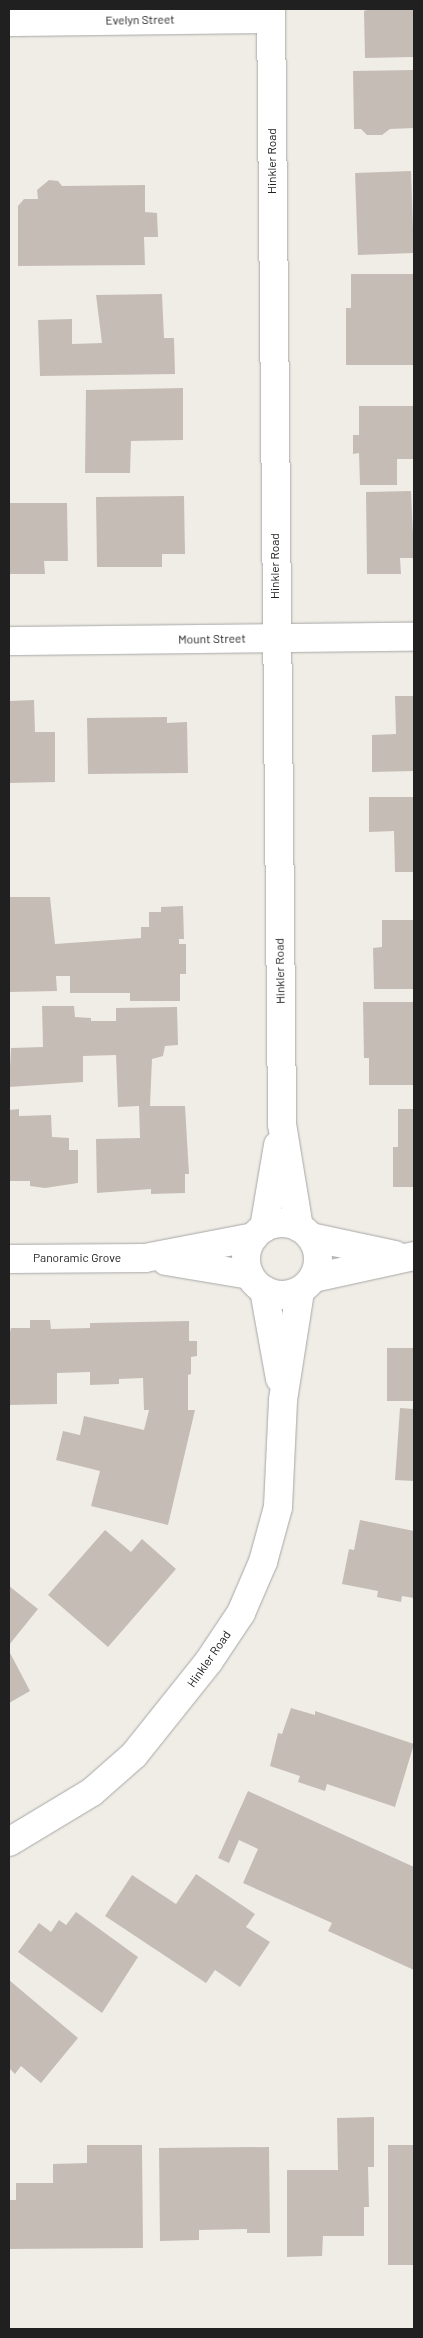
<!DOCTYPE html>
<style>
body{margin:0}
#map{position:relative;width:423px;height:2338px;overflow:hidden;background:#f0ede6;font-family:Barlow,sans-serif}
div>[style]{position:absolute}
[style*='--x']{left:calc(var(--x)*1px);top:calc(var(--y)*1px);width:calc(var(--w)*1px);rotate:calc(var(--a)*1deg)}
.building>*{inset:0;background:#c5bdb5;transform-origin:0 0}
.roads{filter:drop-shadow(0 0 1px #a7a7a7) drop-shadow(0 0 1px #a7a7a7)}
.minor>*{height:28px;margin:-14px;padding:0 14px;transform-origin:14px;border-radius:14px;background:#fff}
.minor>.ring{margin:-14px;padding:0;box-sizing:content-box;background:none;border:28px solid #fff;border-radius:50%}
span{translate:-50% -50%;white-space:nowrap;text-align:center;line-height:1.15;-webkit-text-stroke:4px #fff;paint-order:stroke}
.street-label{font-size:12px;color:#202020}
.frame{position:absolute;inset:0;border:10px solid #202020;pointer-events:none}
</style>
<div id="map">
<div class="building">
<div style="clip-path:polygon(370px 9px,414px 9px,414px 57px,365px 58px,364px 11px)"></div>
<div style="clip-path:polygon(414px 70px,414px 128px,390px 129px,382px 135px,367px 135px,361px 129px,354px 129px,353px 71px)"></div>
<div style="left:411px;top:171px;width:82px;height:56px;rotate:88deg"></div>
<div style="clip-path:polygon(49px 180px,58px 181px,62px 186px,145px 185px,145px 212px,157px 213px,158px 237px,144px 237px,145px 265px,18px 266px,18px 206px,24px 199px,38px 199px,37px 190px)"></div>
<div style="clip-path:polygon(351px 274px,414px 274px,414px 365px,346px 365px,346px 308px,351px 308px)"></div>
<div style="clip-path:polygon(162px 294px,164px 338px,174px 338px,175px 374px,40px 376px,38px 320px,72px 319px,72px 344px,102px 343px,96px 295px)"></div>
<div style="clip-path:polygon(183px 388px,183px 440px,131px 441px,130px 473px,85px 473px,86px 390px)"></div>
<div style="clip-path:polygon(359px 406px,414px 406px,414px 459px,397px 459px,397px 485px,360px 485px,359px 453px,353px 454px,353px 435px,359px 435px)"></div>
<div style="clip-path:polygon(411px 491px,414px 558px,400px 558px,401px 574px,367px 574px,366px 492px)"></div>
<div style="clip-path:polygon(184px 496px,185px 554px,162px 554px,162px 567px,97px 567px,96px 497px)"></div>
<div style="clip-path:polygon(9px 503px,67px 503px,68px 561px,44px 561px,45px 574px,9px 574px)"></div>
<div style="clip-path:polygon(395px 696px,414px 696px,414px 771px,372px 772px,372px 735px,396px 734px)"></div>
<div style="clip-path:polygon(34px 700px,35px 732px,55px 732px,55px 782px,9px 783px,9px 701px)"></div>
<div style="clip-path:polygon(167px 717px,167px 723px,187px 722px,188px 773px,88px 774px,87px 718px)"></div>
<div style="clip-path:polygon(369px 797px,414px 797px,414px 872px,395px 872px,394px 831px,369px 832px)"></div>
<div style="clip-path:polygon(9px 897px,50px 897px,55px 944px,141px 938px,141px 927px,149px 927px,149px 912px,161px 912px,161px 907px,183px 906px,184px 939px,179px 939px,179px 944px,186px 944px,186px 974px,180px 974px,180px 1001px,130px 1001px,130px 993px,70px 993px,70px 976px,56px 976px,57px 991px,9px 992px)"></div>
<div style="clip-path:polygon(382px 920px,414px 920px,414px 989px,374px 989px,373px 948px,382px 947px)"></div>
<div style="clip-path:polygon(363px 1002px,414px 1002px,414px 1085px,369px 1085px,369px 1058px,364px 1058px)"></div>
<div style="clip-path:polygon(42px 1006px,74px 1006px,75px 1017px,91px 1018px,91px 1021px,116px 1021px,116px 1008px,177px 1007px,178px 1045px,165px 1046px,163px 1056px,152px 1059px,150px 1106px,185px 1106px,189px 1174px,185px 1174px,185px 1193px,151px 1194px,151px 1189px,97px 1193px,96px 1139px,140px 1138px,139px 1106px,118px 1107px,116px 1055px,83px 1056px,83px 1082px,9px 1087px,11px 1048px,43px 1047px)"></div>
<div style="clip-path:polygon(19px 1109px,19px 1116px,51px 1115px,52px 1137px,69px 1138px,69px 1150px,78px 1150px,78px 1183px,45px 1188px,30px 1186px,30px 1181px,9px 1181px,9px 1110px)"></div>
<div style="clip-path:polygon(398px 1109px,414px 1109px,414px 1187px,393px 1187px,393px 1147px,398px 1147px)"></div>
<div style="clip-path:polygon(30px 1320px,50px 1320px,51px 1329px,90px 1328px,90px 1323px,189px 1321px,189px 1341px,197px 1341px,197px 1356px,191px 1357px,191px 1374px,188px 1375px,188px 1410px,195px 1410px,168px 1525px,91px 1506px,100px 1471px,56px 1460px,63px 1431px,80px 1435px,84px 1416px,144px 1430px,149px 1410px,144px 1410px,143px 1378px,119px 1379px,119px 1384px,90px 1385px,90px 1372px,57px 1373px,57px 1404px,9px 1405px,9px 1336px,11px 1328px,30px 1328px)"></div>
<div style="left:414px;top:1348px;width:53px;height:27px;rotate:90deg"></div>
<div style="clip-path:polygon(400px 1408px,414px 1409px,414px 1481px,395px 1480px)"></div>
<div style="clip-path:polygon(360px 1520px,414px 1531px,414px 1598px,402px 1596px,401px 1602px,377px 1597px,378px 1591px,342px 1584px,349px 1549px,354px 1550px)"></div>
<div style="clip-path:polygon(105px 1530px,131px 1552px,142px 1539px,176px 1569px,108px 1647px,48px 1595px)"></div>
<div style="clip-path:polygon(9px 1586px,38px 1609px,9px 1645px)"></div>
<div style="clip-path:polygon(9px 1651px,30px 1691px,9px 1703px)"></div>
<div style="clip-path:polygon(291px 1708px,315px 1715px,315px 1711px,414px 1744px,395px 1807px,327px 1784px,325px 1791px,298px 1782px,300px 1776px,270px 1766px,278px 1733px,282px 1734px)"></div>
<div style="clip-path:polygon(248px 1791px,414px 1867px,414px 1970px,328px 1931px,332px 1923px,243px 1883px,258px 1849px,239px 1840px,229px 1863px,218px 1858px)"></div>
<div style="clip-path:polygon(196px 1874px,255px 1914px,246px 1927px,270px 1942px,240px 1987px,215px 1970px,206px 1983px,105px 1916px,132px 1875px,176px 1904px)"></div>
<div style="clip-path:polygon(76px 1912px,138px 1957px,102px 2013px,18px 1952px,39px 1923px,51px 1932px,59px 1920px,66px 1925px)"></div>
<div style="clip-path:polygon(9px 1980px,78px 2038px,41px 2083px,21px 2066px,15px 2074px,9px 2068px)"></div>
<div style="clip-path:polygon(374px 2117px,374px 2167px,368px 2167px,369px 2207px,364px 2207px,364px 2236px,323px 2236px,322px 2256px,287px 2257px,287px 2170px,338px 2170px,337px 2118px)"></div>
<div style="clip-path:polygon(87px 2145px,142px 2145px,143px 2248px,9px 2249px,9px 2200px,16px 2200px,16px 2183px,53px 2183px,53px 2164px,87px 2163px)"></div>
<div style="left:388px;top:2145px;width:26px;height:120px"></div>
<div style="clip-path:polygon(269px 2147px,270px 2233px,247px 2233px,247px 2229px,199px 2230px,199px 2240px,160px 2241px,159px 2148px)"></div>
</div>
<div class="roads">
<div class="minor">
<div style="--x:271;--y:9;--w:1115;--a:89.43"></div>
<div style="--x:282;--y:1124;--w:105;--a:80.7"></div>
<div style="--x:9;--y:22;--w:262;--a:-0.7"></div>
<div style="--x:9;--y:641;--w:405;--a:-0.6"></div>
<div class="ring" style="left:246px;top:1223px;width:44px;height:44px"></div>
<div style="--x:264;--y:1228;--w:84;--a:-80.4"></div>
<div style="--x:311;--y:1237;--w:86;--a:12.1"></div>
<div style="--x:9;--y:1259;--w:136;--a:-0.4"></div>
<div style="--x:145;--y:1258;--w:111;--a:-10.9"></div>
<div style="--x:166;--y:1261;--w:85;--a:9.5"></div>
<div style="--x:313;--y:1278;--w:103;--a:-12.3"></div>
<div style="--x:264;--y:1290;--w:90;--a:79.8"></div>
<div style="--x:9;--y:1842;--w:97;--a:-31.1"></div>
<div style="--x:92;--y:1792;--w:56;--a:-41.4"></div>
<div style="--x:134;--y:1755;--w:120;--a:-51.4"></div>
<div style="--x:209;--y:1661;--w:58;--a:-56.3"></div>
<div style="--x:241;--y:1613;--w:56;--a:-66.7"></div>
<div style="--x:263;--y:1562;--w:57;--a:-74.7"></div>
<div style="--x:278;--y:1507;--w:107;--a:-87.3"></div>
<div style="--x:283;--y:1400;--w:110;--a:-81.1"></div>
</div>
</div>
<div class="street-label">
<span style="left:140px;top:20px;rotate:-1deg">Evelyn Street</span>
<span style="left:272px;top:161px;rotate:-90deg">Hinkler Road</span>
<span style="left:275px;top:566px;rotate:-90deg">Hinkler Road</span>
<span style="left:212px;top:639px;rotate:-1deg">Mount Street</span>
<span style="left:280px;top:971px;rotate:-91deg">Hinkler Road</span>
<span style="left:77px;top:1258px">Panoramic Grove</span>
<span style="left:209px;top:1659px;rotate:-55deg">Hinkler Road</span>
</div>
<div class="frame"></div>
</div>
